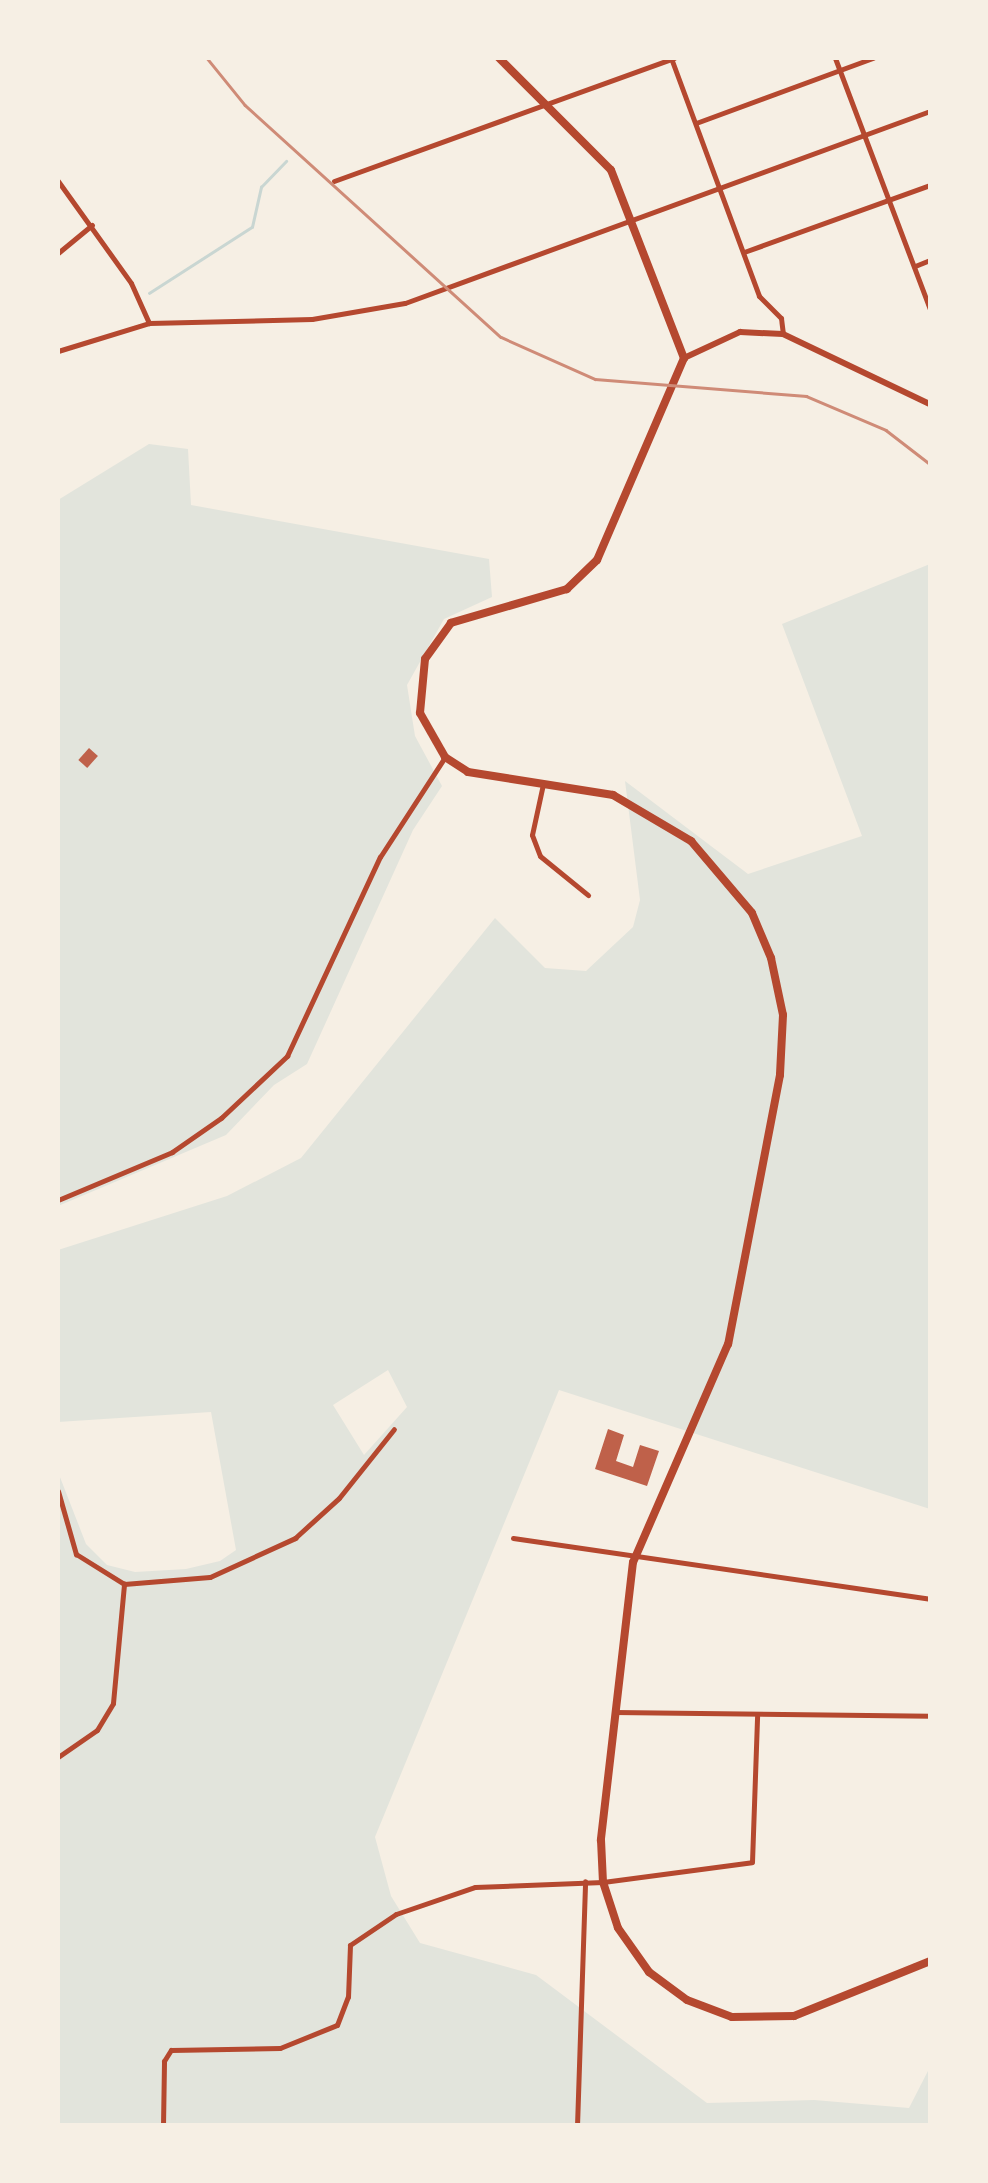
<!DOCTYPE html>
<style>
body{margin:0}
#map{position:relative;width:988px;height:2183px;overflow:hidden;background:#f6efe4;font-family:"DM Sans",sans-serif}
div>[style]{position:absolute}
[style*='--x']{left:calc(var(--x)*1px);top:calc(var(--y)*1px);width:calc(var(--w)*1px);rotate:calc(var(--a)*1deg)}
.green>*{inset:0;background:#e2e4dc}
.stream>*{height:2.5px;margin:-1.25px;padding:0 1.25px;transform-origin:1.25px;border-radius:1.25px;background:#c9d6d2}
.building>*{inset:0;background:#bf614a;transform-origin:0 0}
.minor>*{height:5px;margin:-2.5px;padding:0 2.5px;transform-origin:2.5px;border-radius:2.5px;background:#b5482f}
.tertiary>*{height:6px;margin:-3px;padding:0 3px;transform-origin:3px;border-radius:3px;background:#b5482f}
.secondary>*{height:8px;margin:-4px;padding:0 4px;transform-origin:4px;border-radius:4px;background:#b5482f}
.rail>*{height:2.5px;margin:-1.25px;padding:0 1.25px;transform-origin:1.25px;border-radius:1.25px;background:#cf8b77}
span{translate:-50% -50%;white-space:nowrap;text-align:center;line-height:1.15;-webkit-text-stroke:8px #f6efe4;paint-order:stroke}
.frame{position:absolute;inset:0;border:60px solid #f6efe4;pointer-events:none}
</style>
<div id="map">
<div class="green">
<div style="clip-path:polygon(149px 444px,188px 449px,191px 505px,489px 559px,492px 597px,444px 619px,407px 685px,415px 736px,442px 786px,413px 830px,307px 1064px,274px 1085px,226px 1135px,58px 1206px,58px 500px)"></div>
<div style="clip-path:polygon(evenodd,930px 564px,930px 1509px,559px 1390px,375px 1837px,391px 1896px,420px 1943px,536px 1975px,707px 2103px,814px 2100px,909px 2108px,930px 2067px,930px 2125px,58px 2125px,58px 1472px,86px 1544px,107px 1565px,135px 1572px,186px 1569px,220px 1561px,236px 1550px,211px 1412px,58px 1422px,58px 1250px,227px 1196px,301px 1158px,495px 918px,545px 968px,586px 971px,633px 927px,640px 900px,625px 781px,748px 874px,862px 836px,782px 624px,930px 564px,388px 1370px,407px 1407px,364px 1455px,333px 1405px,388px 1370px)"></div>
</div>
<div class="stream">
<div style="--x:149;--y:293;--w:122;--a:-32.7"></div>
<div style="--x:252;--y:227;--w:41;--a:-77.3"></div>
<div style="--x:261;--y:187;--w:36;--a:-46"></div>
</div>
<div class="building">
<div style="left:89px;top:748px;width:12px;height:16px;rotate:42deg"></div>
<div style="clip-path:polygon(608px 1429px,624px 1435px,616px 1461px,633px 1467px,640px 1445px,659px 1451px,647px 1486px,595px 1469px)"></div>
</div>
<div class="minor">
<div style="--x:671;--y:58;--w:254;--a:69.7"></div>
<div style="--x:759;--y:296;--w:31;--a:45"></div>
<div style="--x:781;--y:318;--w:16;--a:83"></div>
<div style="--x:835;--y:58;--w:268;--a:69.3"></div>
<div style="--x:696;--y:123;--w:189;--a:-20.2"></div>
<div style="--x:58;--y:181;--w:125;--a:54.4"></div>
<div style="--x:131;--y:283;--w:44;--a:65.8"></div>
<div style="--x:334;--y:181;--w:362;--a:-19.9"></div>
<div style="--x:744;--y:252;--w:198;--a:-19.8"></div>
<div style="--x:58;--y:253;--w:44;--a:-39.5"></div>
<div style="--x:915;--y:266;--w:16;--a:-22"></div>
<div style="--x:58;--y:351;--w:95;--a:-17.1"></div>
<div style="--x:149;--y:323;--w:163;--a:-1.4"></div>
<div style="--x:312;--y:319;--w:94;--a:-9.8"></div>
<div style="--x:405;--y:303;--w:559;--a:-20.09"></div>
<div style="--x:543;--y:784;--w:52;--a:102.2"></div>
<div style="--x:532;--y:835;--w:22;--a:69"></div>
<div style="--x:540;--y:856;--w:62;--a:39.1"></div>
<div style="--x:58;--y:1200;--w:124;--a:-22.8"></div>
<div style="--x:172;--y:1152;--w:60;--a:-34.8"></div>
<div style="--x:221;--y:1118;--w:91;--a:-43.2"></div>
<div style="--x:287;--y:1056;--w:220;--a:-65"></div>
<div style="--x:380;--y:857;--w:119;--a:-57"></div>
<div style="--x:58;--y:1491;--w:66;--a:74.1"></div>
<div style="--x:76;--y:1554;--w:57;--a:32"></div>
<div style="--x:124;--y:1584;--w:86;--a:-4.7"></div>
<div style="--x:210;--y:1577;--w:94;--a:-24.6"></div>
<div style="--x:295;--y:1538;--w:59;--a:-42.3"></div>
<div style="--x:339;--y:1498;--w:88;--a:-51.4"></div>
<div style="--x:513;--y:1538;--w:421;--a:8.3"></div>
<div style="--x:614;--y:1712;--w:316;--a:0.7"></div>
<div style="--x:58;--y:1757;--w:47;--a:-34.7"></div>
<div style="--x:97;--y:1730;--w:31;--a:-59"></div>
<div style="--x:113;--y:1703;--w:120;--a:-84.7"></div>
<div style="--x:163;--y:2126;--w:65;--a:-89.1"></div>
<div style="--x:164;--y:2061;--w:13;--a:-58"></div>
<div style="--x:171;--y:2050;--w:109;--a:-1.1"></div>
<div style="--x:280;--y:2048;--w:61;--a:-22"></div>
<div style="--x:337;--y:2025;--w:30;--a:-69"></div>
<div style="--x:348;--y:1997;--w:52;--a:-87.8"></div>
<div style="--x:350;--y:1945;--w:55;--a:-34"></div>
<div style="--x:396;--y:1914;--w:83;--a:-18.9"></div>
<div style="--x:475;--y:1887;--w:128;--a:-2.2"></div>
<div style="--x:603;--y:1882;--w:150;--a:-7.6"></div>
<div style="--x:752;--y:1862;--w:146;--a:-88"></div>
<div style="--x:577;--y:2126;--w:245;--a:-88.1"></div>
</div>
<div class="tertiary">
<div style="--x:684;--y:358;--w:62;--a:-24.9"></div>
<div style="--x:740;--y:332;--w:43;--a:2.7"></div>
<div style="--x:783;--y:334;--w:163;--a:25.5"></div>
</div>
<div class="secondary">
<div style="--x:499;--y:58;--w:158;--a:45"></div>
<div style="--x:611;--y:170;--w:202;--a:68.8"></div>
<div style="--x:684;--y:358;--w:220;--a:113.3"></div>
<div style="--x:597;--y:560;--w:42;--a:136"></div>
<div style="--x:567;--y:589;--w:121;--a:163.7"></div>
<div style="--x:451;--y:623;--w:44;--a:125.8"></div>
<div style="--x:425;--y:659;--w:54;--a:95.3"></div>
<div style="--x:420;--y:713;--w:51;--a:60.4"></div>
<div style="--x:445;--y:757;--w:27;--a:33"></div>
<div style="--x:468;--y:772;--w:147;--a:9"></div>
<div style="--x:613;--y:795;--w:91;--a:30.5"></div>
<div style="--x:691;--y:841;--w:94;--a:49.7"></div>
<div style="--x:752;--y:913;--w:49;--a:67.1"></div>
<div style="--x:771;--y:958;--w:58;--a:78.1"></div>
<div style="--x:783;--y:1015;--w:60;--a:92.9"></div>
<div style="--x:780;--y:1075;--w:274;--a:100.9"></div>
<div style="--x:728;--y:1344;--w:238;--a:113.5"></div>
<div style="--x:633;--y:1562;--w:280;--a:96.6"></div>
<div style="--x:601;--y:1840;--w:42;--a:87.3"></div>
<div style="--x:603;--y:1882;--w:48;--a:71.9"></div>
<div style="--x:618;--y:1928;--w:54;--a:54.8"></div>
<div style="--x:649;--y:1972;--w:47;--a:36.4"></div>
<div style="--x:687;--y:2000;--w:48;--a:20.7"></div>
<div style="--x:732;--y:2017;--w:62;--a:-0.9"></div>
<div style="--x:794;--y:2016;--w:147;--a:-22"></div>
</div>
<div class="rail">
<div style="--x:207;--y:58;--w:60;--a:51"></div>
<div style="--x:245;--y:105;--w:345;--a:42.2"></div>
<div style="--x:501;--y:337;--w:103;--a:24.1"></div>
<div style="--x:595;--y:379;--w:212;--a:4.6"></div>
<div style="--x:806;--y:396;--w:87;--a:23"></div>
<div style="--x:886;--y:430;--w:56;--a:37.7"></div>
</div>
<div class="frame"></div>
</div>
